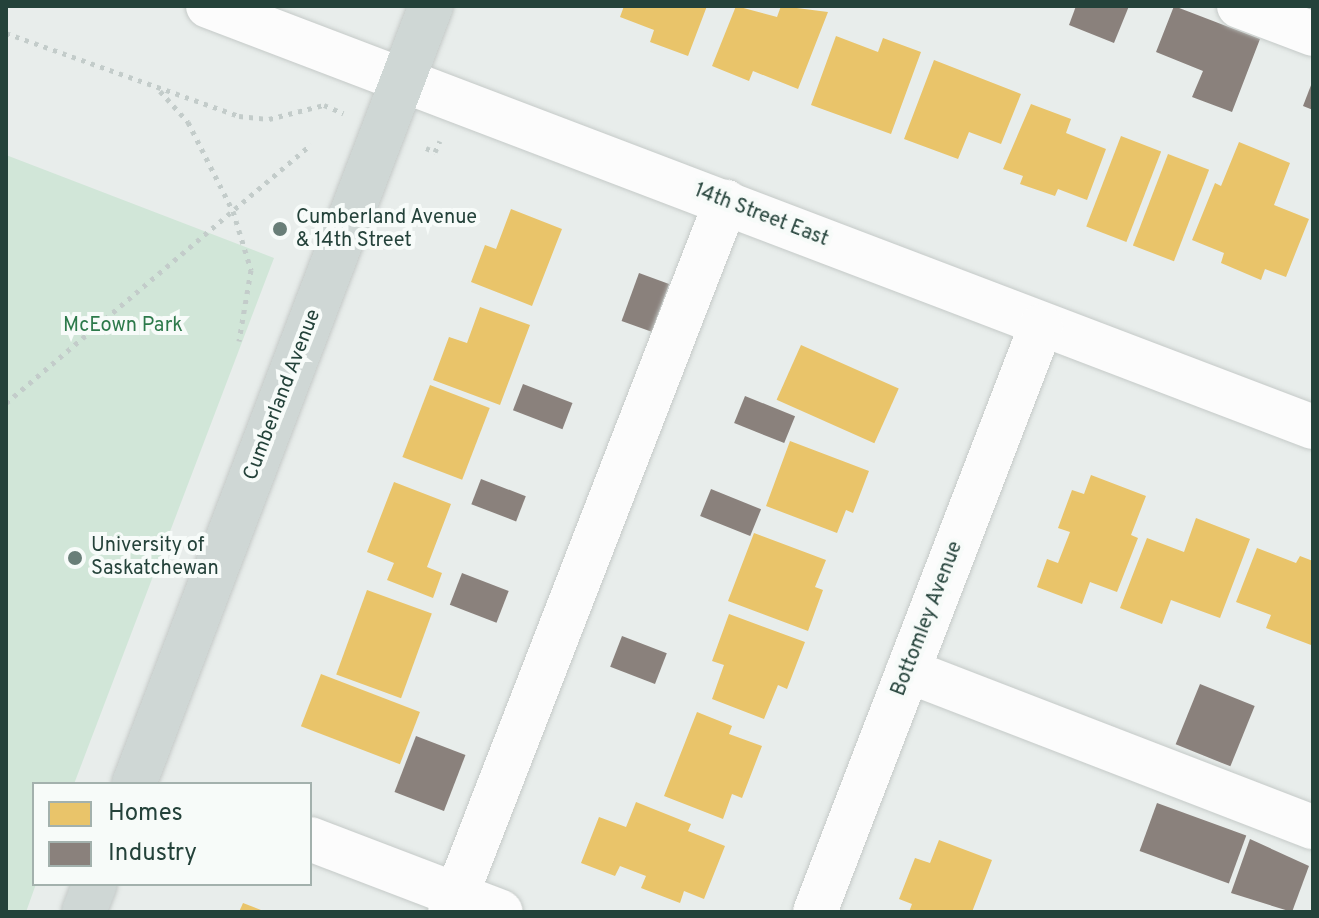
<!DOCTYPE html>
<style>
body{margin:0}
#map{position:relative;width:1319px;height:918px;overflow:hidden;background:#e8edeb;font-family:Overpass,sans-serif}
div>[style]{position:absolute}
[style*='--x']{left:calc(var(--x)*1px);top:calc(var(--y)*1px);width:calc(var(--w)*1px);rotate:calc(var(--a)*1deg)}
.green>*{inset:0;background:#d1e6d8}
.homes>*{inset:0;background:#e9c46a;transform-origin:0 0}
.industry>*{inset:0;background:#8a817c;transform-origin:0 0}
.path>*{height:5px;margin-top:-2.5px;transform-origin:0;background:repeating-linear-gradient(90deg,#c3ccca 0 4px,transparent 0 10px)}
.roads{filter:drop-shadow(0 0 2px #c5cac8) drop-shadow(0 0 2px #c5cac8)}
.minor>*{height:44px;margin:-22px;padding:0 22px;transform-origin:22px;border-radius:22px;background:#fcfcfc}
.major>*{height:44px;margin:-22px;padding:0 22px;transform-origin:22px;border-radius:22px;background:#cfd7d5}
.dots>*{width:22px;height:22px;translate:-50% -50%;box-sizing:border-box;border:4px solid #f7fbf9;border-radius:50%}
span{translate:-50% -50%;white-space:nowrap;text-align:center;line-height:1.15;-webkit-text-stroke:8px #f7fbf9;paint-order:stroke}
.street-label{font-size:20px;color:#24423a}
.poi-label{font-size:20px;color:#24423a}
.left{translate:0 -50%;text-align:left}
.park-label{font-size:20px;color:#2d7a4b}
.frame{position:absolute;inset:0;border:8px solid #24423a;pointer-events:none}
.legend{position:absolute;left:32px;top:782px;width:280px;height:104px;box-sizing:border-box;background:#f7fbf9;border:2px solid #a3b1ad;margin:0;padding:10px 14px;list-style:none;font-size:24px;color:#24423a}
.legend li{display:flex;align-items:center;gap:16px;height:40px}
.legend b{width:40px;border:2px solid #a3b1ad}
</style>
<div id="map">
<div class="green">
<div style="clip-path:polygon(6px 155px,274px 258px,74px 784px,34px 784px,36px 884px,26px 912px,6px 912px)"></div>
</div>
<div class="homes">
<div style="clip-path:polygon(624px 6px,707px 6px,688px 56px,650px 42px,654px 30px,620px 17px)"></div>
<div style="clip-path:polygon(736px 6px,777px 17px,781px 6px,828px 12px,798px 89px,753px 71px,749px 81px,712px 66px)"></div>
<div style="clip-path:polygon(836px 36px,878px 52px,883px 38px,921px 52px,891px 134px,811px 105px)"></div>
<div style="clip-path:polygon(934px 60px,1021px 94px,1001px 144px,969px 132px,958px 159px,904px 139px)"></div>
<div style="clip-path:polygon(1031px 104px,1071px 119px,1066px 133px,1106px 149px,1087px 200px,1058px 189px,1055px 196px,1020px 184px,1023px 176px,1003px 169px)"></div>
<div style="left:1121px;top:136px;width:43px;height:97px;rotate:21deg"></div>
<div style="clip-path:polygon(1239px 142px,1290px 163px,1274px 205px,1309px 219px,1286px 277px,1265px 269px,1261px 280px,1221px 263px,1224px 253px,1192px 240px,1215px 183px,1221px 186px)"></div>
<div style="left:1168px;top:154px;width:44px;height:98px;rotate:21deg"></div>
<div style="clip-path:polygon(511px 209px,562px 229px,532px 306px,471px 282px,485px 245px,496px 249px)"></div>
<div style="clip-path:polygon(480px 307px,530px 325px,500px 405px,433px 380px,449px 337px,467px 343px)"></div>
<div style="left:801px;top:345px;width:107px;height:60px;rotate:24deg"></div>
<div style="left:430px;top:385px;width:64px;height:77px;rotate:21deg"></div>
<div style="clip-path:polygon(790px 441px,869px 471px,853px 513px,846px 510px,837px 533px,766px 506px)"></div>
<div style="clip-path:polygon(1091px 475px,1146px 496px,1131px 535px,1138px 538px,1117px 592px,1090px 582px,1082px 604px,1037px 587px,1047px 559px,1058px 563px,1070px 532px,1058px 528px,1072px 490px,1084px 494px)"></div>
<div style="clip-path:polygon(394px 482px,451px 504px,427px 567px,442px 573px,433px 598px,387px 580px,394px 563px,367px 552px)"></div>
<div style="clip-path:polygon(1196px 518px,1250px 539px,1220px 618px,1171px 600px,1162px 624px,1120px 608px,1147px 538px,1184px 552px)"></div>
<div style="clip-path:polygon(754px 533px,826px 560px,815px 587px,823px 590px,808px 631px,728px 601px)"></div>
<div style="clip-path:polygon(1257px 548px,1296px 563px,1300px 556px,1313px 561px,1311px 645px,1266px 628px,1271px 615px,1236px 602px)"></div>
<div style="left:367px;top:590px;width:69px;height:90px;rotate:20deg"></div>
<div style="clip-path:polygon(729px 614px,805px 642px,787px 689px,778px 685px,764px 719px,712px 699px,724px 665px,712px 661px)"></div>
<div style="left:321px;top:674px;width:106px;height:56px;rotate:21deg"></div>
<div style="clip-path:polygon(697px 712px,732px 726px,729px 734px,762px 746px,742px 798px,732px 794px,723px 819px,664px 796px)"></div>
<div style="clip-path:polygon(636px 802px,691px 824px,688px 831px,725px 846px,704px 899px,684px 891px,680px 903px,641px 888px,646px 876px,620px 866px,615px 876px,581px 863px,599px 817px,626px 827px)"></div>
<div style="clip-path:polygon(939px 840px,992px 860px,972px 912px,909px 912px,912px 904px,899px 899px,915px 858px,930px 863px)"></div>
<div style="clip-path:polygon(243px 903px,266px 912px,239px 912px)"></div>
</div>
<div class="industry">
<div style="clip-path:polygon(1076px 6px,1129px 6px,1114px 43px,1069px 25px)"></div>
<div style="clip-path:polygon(1174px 6px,1260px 39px,1232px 112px,1192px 97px,1203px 71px,1156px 52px)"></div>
<div style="clip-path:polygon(1313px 80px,1313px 110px,1303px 106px)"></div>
<div style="left:639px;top:273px;width:32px;height:51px;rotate:20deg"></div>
<div style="left:523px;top:384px;width:53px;height:28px;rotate:21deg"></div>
<div style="left:745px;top:396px;width:54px;height:29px;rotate:22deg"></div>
<div style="left:481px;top:479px;width:48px;height:27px;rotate:21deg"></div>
<div style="left:711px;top:489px;width:54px;height:29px;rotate:22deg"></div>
<div style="left:462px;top:573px;width:50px;height:34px;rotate:21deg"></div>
<div style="left:622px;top:636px;width:48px;height:33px;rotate:21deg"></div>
<div style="left:1200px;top:684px;width:59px;height:65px;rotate:22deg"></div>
<div style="left:416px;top:736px;width:53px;height:60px;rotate:21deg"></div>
<div style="left:1157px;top:803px;width:95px;height:51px;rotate:20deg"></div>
<div style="clip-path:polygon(1250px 839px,1309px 866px,1292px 912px,1231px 893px)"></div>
</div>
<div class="path">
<div style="--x:6;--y:33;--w:247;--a:19.6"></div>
<div style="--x:239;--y:116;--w:30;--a:6"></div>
<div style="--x:269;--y:119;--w:57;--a:-14.3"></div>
<div style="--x:324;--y:105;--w:21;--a:23"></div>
<div style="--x:160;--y:91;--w:42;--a:47.9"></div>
<div style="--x:188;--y:122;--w:100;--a:63.2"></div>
<div style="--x:233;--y:211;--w:62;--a:73"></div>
<div style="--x:251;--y:270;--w:72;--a:99.6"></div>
<div style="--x:426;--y:148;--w:10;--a:24"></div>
<div style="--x:435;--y:152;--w:12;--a:-66"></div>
<div style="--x:6;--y:403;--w:400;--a:-40.3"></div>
</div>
<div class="roads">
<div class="minor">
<div style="--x:208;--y:6;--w:1182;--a:20.86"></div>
<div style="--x:1239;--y:6;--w:79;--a:20.7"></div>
<div style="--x:908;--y:671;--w:434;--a:21.1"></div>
<div style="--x:310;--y:839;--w:204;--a:20.9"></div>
<div style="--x:450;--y:912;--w:762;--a:-68.76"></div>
<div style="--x:815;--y:912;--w:628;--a:-68.91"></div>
</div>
<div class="major">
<div style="--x:134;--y:784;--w:833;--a:-69.11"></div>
<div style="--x:84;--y:912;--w:30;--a:-69"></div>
</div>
</div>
<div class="dots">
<div style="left:280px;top:229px;background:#697e78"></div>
<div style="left:75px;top:558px;background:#697e78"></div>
</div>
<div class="street-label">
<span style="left:761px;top:216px;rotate:21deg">14th Street East</span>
<span style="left:283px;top:395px;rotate:-69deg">Cumberland Avenue</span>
<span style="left:928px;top:619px;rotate:-69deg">Bottomley Avenue</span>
</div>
<div class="poi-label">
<span class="left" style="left:296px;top:230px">Cumberland Avenue<br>&amp; 14th Street</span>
<span class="left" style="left:91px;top:558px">University of<br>Saskatchewan</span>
</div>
<div class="park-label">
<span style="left:123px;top:326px">McEown Park</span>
</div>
<div class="frame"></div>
<ul class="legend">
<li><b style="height:22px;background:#e9c46a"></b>Homes</li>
<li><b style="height:22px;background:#8a817c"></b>Industry</li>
</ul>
</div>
